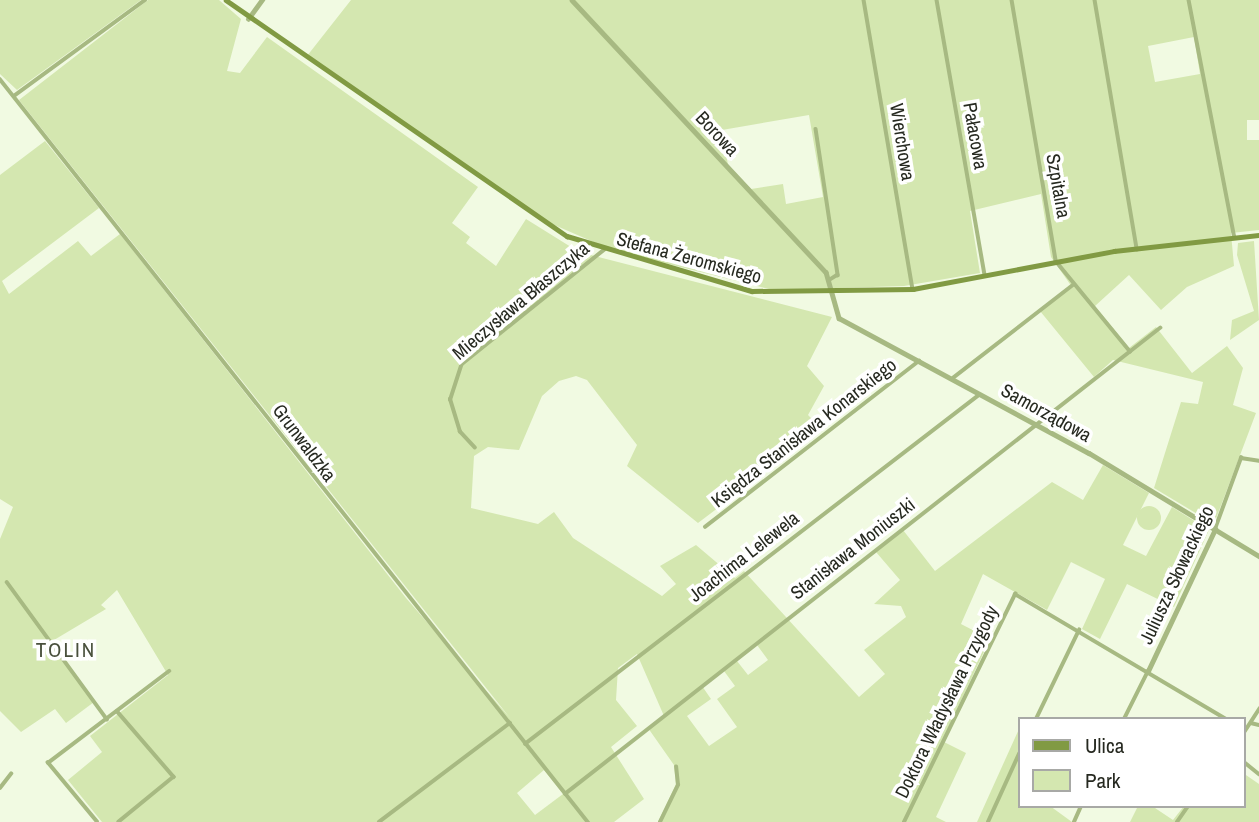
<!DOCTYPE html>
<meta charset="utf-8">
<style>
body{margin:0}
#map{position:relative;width:1259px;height:822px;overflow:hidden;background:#f1fae2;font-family:"Archivo Narrow",sans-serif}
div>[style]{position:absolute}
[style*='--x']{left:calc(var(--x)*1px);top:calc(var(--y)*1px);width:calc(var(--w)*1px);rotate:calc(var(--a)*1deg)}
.green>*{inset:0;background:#d4e7b0}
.round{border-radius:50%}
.minor>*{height:3.5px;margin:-1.75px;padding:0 1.75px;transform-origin:1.75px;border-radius:1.75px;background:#a7b982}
.tertiary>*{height:4.5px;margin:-2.25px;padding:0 2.25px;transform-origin:2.25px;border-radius:2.25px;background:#a7b982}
.secondary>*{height:4.5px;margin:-2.25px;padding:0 2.25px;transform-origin:2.25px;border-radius:2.25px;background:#819a43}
span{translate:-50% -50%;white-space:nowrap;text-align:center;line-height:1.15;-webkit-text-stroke:7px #fff;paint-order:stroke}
.street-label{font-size:19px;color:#262920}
.neighbourhood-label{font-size:21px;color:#49503c;letter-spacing:2px}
.legend{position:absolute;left:1018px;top:717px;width:228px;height:91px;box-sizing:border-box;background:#fff;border:2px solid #a8a9a6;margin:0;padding:9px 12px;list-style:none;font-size:21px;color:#262920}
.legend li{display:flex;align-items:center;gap:14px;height:35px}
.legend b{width:35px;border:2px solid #a8a9a6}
</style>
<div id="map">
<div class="green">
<div style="clip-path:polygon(0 0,141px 0,17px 90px,0 74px)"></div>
<div style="clip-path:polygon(evenodd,148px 0,219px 0,241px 19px,227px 71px,240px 73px,267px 37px,478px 187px,452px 223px,470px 237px,466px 243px,496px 266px,526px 219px,579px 252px,832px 317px,807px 366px,824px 386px,808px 415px,822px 429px,698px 523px,627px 466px,637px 445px,587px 380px,576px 376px,559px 381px,542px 396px,519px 450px,488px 447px,474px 456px,471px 508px,538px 524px,554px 512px,573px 538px,662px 596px,676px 584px,660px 566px,696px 545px,735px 578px,744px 571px,859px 697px,885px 674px,864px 650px,906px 617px,901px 606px,874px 604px,900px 580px,876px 552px,903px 530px,935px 571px,1052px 482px,1083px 500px,1103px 465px,1149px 493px,1123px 545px,1146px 556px,1172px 507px,1209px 530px,1174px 607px,1127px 584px,1100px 639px,1082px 629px,1105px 579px,1071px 562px,1047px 610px,983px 574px,961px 624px,990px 639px,942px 741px,966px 753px,936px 817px,946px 822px,658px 822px,676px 784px,674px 765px,648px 728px,664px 716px,637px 654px,618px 668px,616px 700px,637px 726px,611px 747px,644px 799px,614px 822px,102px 822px,68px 780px,102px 752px,90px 736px,168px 675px,117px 590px,101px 605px,106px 609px,49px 643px,94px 702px,66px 723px,55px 709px,21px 732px,0 711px,0 539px,13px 507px,0 499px,0 175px,45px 141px,99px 208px,2px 281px,9px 294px,78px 241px,91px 256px,120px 234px,406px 598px,510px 718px,19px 100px,148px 0,757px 645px,768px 660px,748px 675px,737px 661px,757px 645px,148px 0,724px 671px,735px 686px,717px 699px,737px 727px,709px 746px,687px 716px,711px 699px,702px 686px,724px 671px,148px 0,544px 770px,563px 794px,535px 815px,517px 793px,544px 770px)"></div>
<div style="clip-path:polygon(evenodd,351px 0,1259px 0,1259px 120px,1247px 120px,1247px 140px,1259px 140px,1259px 230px,1231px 233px,1234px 266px,1187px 287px,1161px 310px,1129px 275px,1095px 306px,1129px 348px,1156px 327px,1192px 373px,1227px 346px,1243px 368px,1233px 405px,1256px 413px,1214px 524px,1154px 488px,1181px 402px,1198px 404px,1203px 382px,1113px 360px,1094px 377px,1040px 311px,1072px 287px,1051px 257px,1041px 194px,970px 211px,980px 273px,904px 286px,773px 290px,612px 250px,552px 224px,307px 56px,351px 0,1194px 37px,1200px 74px,1155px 82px,1148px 46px,1194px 37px,351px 0,809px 115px,823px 197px,786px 204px,783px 184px,751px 189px,728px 165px,722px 130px,809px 115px)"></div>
<div style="clip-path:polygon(1254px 241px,1259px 320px,1230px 340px,1232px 320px,1254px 311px,1237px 255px,1238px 243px)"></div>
<div class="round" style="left:1137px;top:506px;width:24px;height:24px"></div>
<div style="clip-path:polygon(1019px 729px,1019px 806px,1050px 806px,1072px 822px,977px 822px)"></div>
<div style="clip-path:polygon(1243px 773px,1259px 784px,1259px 822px,1130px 822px,1138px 806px,1152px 806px,1173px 820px,1184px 806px,1243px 806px)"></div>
</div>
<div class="minor">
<div style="--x:864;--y:0;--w:293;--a:80.4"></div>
<div style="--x:937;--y:0;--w:280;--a:80.1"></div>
<div style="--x:1012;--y:0;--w:265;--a:80.4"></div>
<div style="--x:1056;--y:261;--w:117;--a:50.6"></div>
<div style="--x:1095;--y:0;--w:253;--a:80.4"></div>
<div style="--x:1189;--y:0;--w:242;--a:79.1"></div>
<div style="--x:0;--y:79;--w:948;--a:51.64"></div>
<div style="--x:14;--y:96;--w:162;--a:-36.2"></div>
<div style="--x:816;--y:129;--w:148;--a:81.4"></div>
<div style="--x:838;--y:275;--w:9;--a:148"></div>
<div style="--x:953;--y:378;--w:152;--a:-37.8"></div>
<div style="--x:475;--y:448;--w:22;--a:-133"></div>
<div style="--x:460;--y:432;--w:34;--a:-107"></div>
<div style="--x:450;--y:400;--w:38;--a:-72"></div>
<div style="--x:462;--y:364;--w:182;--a:-38.8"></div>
<div style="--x:705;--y:527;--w:271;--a:-37.8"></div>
<div style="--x:1215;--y:529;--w:76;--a:-69.9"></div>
<div style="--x:1241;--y:458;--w:18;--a:9"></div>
<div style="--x:7;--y:582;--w:170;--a:53.9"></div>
<div style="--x:117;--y:711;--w:87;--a:49.2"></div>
<div style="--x:174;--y:777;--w:71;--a:140.7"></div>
<div style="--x:1036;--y:719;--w:99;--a:-64.2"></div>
<div style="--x:1124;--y:719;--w:54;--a:-63.4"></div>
<div style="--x:1251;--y:723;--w:8;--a:14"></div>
<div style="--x:1243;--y:734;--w:30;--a:-57"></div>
<div style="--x:525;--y:744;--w:573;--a:-37.55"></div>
<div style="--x:1243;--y:761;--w:21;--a:39"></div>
<div style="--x:0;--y:788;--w:18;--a:-52"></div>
<div style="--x:565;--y:794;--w:756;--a:-38.07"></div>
<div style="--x:97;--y:822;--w:77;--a:-129.7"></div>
<div style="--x:48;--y:763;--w:152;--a:-37.2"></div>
<div style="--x:379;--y:822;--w:164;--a:-37.1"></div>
<div style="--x:660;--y:822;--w:41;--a:-64.1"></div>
<div style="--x:678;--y:785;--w:18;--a:-96"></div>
<div style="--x:904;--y:822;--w:254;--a:-64"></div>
<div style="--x:1015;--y:594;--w:245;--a:30.6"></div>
<div style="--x:988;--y:822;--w:75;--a:-65.5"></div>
<div style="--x:1074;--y:822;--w:17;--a:-66"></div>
<div style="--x:1177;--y:822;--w:19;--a:-55"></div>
</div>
<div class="tertiary">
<div style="--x:572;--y:0;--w:372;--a:47"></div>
<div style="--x:826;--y:272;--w:48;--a:74.2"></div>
<div style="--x:839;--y:318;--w:284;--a:28.4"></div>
<div style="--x:1089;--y:453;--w:199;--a:31.2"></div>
<div style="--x:248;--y:19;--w:24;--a:-54"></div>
<div style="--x:1148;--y:671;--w:157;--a:-64.7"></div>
</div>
<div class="secondary">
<div style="--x:226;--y:0;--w:415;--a:34.7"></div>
<div style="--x:567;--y:236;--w:193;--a:16.6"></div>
<div style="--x:752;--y:291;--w:161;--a:-0.7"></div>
<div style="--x:913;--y:289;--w:205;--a:-10.7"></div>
<div style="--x:1114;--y:251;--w:146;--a:-6.3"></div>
</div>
<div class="street-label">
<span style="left:717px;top:134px;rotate:47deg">Borowa</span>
<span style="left:975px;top:136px;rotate:80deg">Pałacowa</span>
<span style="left:902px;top:142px;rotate:81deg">Wierchowa</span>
<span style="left:1058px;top:186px;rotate:80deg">Szpitalna</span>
<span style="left:689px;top:258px;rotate:15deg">Stefana Żeromskiego</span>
<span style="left:521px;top:301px;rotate:-40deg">Mieczysława Błaszczyka</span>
<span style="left:1046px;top:413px;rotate:29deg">Samorządowa</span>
<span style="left:804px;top:433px;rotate:-38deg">Księdza Stanisława Konarskiego</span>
<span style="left:304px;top:443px;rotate:53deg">Grunwaldzka</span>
<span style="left:853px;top:549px;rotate:-38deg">Stanisława Moniuszki</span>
<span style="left:744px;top:557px;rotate:-38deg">Joachima Lelewela</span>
<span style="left:1177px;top:575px;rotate:-65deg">Juliusza Słowackiego</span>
<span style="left:947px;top:702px;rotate:-64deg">Doktora Władysława Przygody</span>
</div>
<div class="neighbourhood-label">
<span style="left:66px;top:650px">TOLIN</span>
</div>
<ul class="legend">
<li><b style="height:9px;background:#819a43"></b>Ulica</li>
<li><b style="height:19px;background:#d4e7b0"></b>Park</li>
</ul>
</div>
